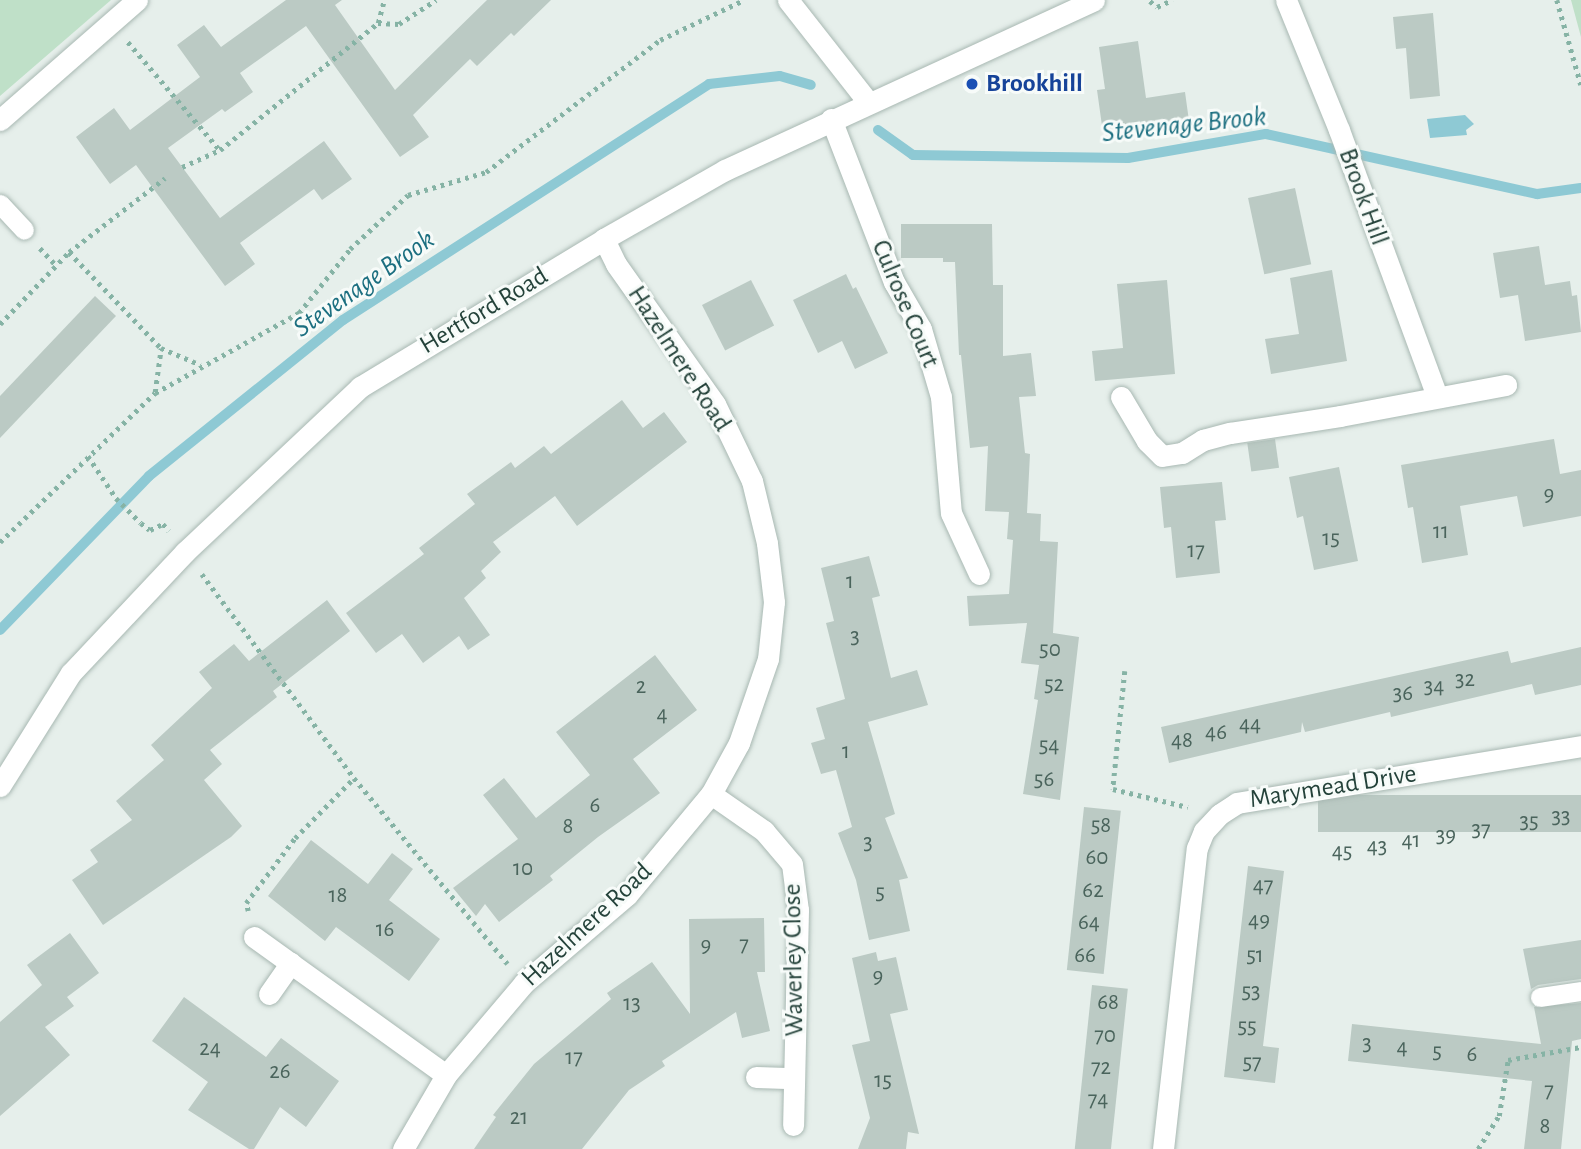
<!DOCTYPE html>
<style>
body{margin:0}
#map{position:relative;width:1581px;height:1149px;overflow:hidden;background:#e6efeb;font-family:"Alegreya Sans",sans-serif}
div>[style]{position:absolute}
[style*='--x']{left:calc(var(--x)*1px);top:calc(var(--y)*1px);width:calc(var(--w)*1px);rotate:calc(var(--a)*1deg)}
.green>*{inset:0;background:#bfe0c8}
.water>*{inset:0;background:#8ec9d4}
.stream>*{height:10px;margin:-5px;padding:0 5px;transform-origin:5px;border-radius:5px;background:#8ec9d4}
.building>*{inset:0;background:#bbcac4;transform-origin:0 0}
.path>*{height:4.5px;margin-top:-2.25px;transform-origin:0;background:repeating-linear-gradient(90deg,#86b3a5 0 3.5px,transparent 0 8.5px)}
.roads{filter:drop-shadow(0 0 2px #a8b8b2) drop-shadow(0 0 2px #a8b8b2)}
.service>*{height:19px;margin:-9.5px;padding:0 9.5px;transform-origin:9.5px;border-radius:9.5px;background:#fff}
.minor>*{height:21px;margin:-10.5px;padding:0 10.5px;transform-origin:10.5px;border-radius:10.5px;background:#fff}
.tertiary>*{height:21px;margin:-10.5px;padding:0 10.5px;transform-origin:10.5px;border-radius:10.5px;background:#fff}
.dots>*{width:19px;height:19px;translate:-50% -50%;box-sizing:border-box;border:4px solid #f7fbf9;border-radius:50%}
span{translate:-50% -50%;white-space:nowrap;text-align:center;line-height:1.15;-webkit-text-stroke:6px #f7fbf9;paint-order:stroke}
.number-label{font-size:23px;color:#4a645c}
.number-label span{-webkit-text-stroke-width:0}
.transit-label{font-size:26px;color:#164399;font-weight:700}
.left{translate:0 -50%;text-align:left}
.street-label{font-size:26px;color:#24423a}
.water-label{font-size:28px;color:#1c6f80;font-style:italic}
</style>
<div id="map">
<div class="green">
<div style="clip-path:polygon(0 0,111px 0,0 96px)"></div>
<div style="clip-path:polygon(1571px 0,1581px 0,1581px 37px)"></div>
</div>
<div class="water">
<div style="clip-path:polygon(1465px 115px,1474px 124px,1466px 130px,1467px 135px,1430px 138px,1427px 119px)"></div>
</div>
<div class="stream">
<div style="--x:878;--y:130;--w:43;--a:35.5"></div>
<div style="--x:913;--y:155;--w:215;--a:0.8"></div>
<div style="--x:1128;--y:158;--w:140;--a:-9.9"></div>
<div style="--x:1266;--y:134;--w:278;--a:12.5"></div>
<div style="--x:1537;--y:194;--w:44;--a:-7.8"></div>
<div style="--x:0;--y:630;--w:214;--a:-45.9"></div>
<div style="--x:149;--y:476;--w:249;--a:-38.8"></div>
<div style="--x:343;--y:320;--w:435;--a:-32.8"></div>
<div style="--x:709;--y:84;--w:71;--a:-6.4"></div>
<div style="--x:780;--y:76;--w:32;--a:16"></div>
</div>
<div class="building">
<div style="clip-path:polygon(286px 0,342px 0,335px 5px,395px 90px,487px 0,551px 0,514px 36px,511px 33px,477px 66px,470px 59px,413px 115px,429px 137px,400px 157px,306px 26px,240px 73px,253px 92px,225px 112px,222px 109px,168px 148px,220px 218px,324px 141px,352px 179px,322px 200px,314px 189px,240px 243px,255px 264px,225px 286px,136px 165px,110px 184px,76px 137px,114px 108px,130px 130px,200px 77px,177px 45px,204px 25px,221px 47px)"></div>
<div style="clip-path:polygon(1433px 13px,1440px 96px,1410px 99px,1406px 48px,1396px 49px,1393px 17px)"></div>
<div style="clip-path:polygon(1138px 41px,1146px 98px,1185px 92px,1189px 121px,1103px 133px,1097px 90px,1105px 89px,1099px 47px)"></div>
<div style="left:1295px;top:188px;width:78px;height:48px;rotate:78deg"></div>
<div style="clip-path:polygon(901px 224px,992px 224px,993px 285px,1003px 285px,1003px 356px,1031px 353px,1036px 396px,1019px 397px,1025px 453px,1030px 454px,1027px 513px,1041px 514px,1040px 541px,1058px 542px,1053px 633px,1079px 637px,1060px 800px,1023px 794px,1038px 700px,1034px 699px,1039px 665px,1021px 663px,1027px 623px,969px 626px,967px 596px,1009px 594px,1013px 540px,1007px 539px,1009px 512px,985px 511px,988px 446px,970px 448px,961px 355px,959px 355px,955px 262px,943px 262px,943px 258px,901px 258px)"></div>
<div style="clip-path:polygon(1539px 246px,1545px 285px,1570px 281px,1572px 296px,1577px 295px,1581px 332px,1525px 341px,1518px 295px,1500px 298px,1493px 253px)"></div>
<div style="clip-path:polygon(1332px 270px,1347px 361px,1271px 374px,1265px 339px,1299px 334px,1290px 278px)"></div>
<div style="clip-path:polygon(846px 274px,853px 289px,856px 287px,888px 353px,855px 369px,842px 341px,818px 353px,793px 300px)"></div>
<div style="left:751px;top:280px;width:51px;height:55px;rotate:63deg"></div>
<div style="clip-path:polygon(1167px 280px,1175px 374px,1095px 381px,1092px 351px,1123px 348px,1117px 284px)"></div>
<div style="clip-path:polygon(95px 296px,116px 316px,0 438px,0 396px)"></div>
<div style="clip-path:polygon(622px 400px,643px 428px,664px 412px,687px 442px,577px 526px,555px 496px,493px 542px,501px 552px,481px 571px,486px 578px,464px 598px,490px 635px,468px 650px,459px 636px,423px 663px,402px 634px,376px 653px,346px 613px,424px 554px,419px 548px,475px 504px,467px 494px,511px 462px,515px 468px,544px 446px,551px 454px)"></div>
<div style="left:1275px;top:439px;width:29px;height:28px;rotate:82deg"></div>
<div style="clip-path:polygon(1554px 439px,1560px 474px,1581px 470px,1581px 516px,1523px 527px,1517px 496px,1460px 506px,1468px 555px,1422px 563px,1413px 507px,1408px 508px,1401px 465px)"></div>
<div style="clip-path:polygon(1339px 467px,1358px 561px,1314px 570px,1303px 516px,1297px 518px,1289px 477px)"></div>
<div style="clip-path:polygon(1222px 482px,1226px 520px,1215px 521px,1220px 573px,1176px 578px,1171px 527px,1164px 528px,1160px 487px)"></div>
<div style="clip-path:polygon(869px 556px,880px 596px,872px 598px,891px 678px,917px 670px,928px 705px,868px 722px,895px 814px,885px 818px,908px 878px,899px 880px,910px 931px,869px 940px,856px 880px,838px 833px,852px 827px,836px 770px,821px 774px,811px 743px,825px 739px,816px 708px,845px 699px,826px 623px,834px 621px,821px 568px)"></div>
<div style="clip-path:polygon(327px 600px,350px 631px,273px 691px,277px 697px,210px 750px,222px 764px,204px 780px,242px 826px,231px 837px,103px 925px,72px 880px,98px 862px,90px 850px,132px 820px,116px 801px,164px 760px,151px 745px,212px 688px,199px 672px,234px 644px,249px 661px)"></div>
<div style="clip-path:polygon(1581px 647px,1581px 685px,1535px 695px,1532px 684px,1391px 717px,1390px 712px,1305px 732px,1302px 722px,1301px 732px,1169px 763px,1161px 727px,1508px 651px,1511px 663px)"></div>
<div style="clip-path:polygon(655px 655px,697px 710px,633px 759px,660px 793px,598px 837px,550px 876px,553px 880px,499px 922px,485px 904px,476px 916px,453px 888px,518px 839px,483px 795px,504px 778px,536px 818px,590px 775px,556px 732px)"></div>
<div style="left:1581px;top:795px;width:37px;height:263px;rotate:90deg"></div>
<div style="left:1084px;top:807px;width:37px;height:164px;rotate:6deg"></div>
<div style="clip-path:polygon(311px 840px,368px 884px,392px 853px,413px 869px,389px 900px,440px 939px,409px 981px,336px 927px,325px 941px,268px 896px)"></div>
<div style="clip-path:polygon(1248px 866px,1284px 871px,1263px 1046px,1279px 1048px,1275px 1083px,1224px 1077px)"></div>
<div style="clip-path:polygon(764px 918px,765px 972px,757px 972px,770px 1031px,742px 1038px,736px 1012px,662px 1061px,665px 1066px,629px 1090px,582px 1149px,474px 1149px,496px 1117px,493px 1115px,534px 1064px,611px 999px,607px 993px,652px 962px,690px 1014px,689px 919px)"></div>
<div style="clip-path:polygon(70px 933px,99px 973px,67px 997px,74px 1006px,45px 1027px,70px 1055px,0 1116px,0 1022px,42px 985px,27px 965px)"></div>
<div style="clip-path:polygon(1581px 940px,1581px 979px,1538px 985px,1531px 989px,1523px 949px)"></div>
<div style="clip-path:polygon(876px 952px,878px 961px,896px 957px,908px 1010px,890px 1014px,919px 1134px,908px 1132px,906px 1149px,858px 1149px,870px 1118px,852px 1045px,870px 1041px,852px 958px)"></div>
<div style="left:1092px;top:985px;width:36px;height:165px;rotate:6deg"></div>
<div style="clip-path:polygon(184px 997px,266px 1057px,281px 1038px,339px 1081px,306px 1127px,280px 1107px,254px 1149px,249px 1149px,188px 1110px,208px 1082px,152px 1041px)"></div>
<div style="clip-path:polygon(1581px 1003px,1581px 1039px,1572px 1041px,1561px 1149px,1524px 1149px,1532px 1081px,1348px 1061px,1352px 1024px,1541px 1044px,1534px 1007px)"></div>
</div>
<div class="path">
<div style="--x:1557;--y:0;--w:88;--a:74.2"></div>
<div style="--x:1150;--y:1;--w:9;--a:41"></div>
<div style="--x:1157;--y:7;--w:17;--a:-25"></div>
<div style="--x:378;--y:23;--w:24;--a:-75"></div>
<div style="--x:128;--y:42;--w:142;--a:49.6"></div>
<div style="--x:182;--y:167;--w:42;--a:-24.1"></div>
<div style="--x:220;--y:150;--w:203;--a:-38.8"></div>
<div style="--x:378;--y:23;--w:21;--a:3"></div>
<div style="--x:399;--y:24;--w:44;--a:-33"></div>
<div style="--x:40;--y:248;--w:23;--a:47"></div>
<div style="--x:69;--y:252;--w:133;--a:46.2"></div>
<div style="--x:161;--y:348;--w:43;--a:23"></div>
<div style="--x:0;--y:324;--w:100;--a:-46.2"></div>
<div style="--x:69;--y:252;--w:121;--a:-37.6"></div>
<div style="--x:155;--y:392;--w:44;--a:-82.2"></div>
<div style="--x:88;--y:456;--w:50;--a:56.3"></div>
<div style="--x:116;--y:498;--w:35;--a:45"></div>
<div style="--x:141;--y:523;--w:11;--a:38"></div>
<div style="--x:150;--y:530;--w:14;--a:-25"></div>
<div style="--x:163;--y:524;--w:9;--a:49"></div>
<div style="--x:0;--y:542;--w:215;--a:-43.9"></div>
<div style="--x:155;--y:393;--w:165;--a:-29.1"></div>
<div style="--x:299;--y:313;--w:82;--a:-51.4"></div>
<div style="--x:350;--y:249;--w:79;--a:-43"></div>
<div style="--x:408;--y:195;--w:81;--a:-16.4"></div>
<div style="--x:486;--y:172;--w:218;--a:-37.2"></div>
<div style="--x:660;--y:40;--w:93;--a:-25.5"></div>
<div style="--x:202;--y:574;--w:254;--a:53.3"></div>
<div style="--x:354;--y:778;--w:241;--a:50.4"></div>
<div style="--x:1125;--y:671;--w:119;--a:95.8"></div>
<div style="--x:1113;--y:789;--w:77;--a:13.5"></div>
<div style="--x:248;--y:911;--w:8;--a:-104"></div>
<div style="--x:246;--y:903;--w:81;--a:-53"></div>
<div style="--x:295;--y:838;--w:84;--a:-45.5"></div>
<div style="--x:1478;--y:1149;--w:39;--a:-58"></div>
<div style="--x:1499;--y:1116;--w:57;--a:-80.9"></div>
<div style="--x:1508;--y:1060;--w:74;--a:-10.1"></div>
</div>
<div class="roads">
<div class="service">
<div style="--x:0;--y:204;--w:35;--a:47"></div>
<div style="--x:1540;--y:997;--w:41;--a:-8.3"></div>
</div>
<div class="minor">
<div style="--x:788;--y:0;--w:130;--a:51.9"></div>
<div style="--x:1286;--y:0;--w:140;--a:67.8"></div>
<div style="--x:1339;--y:130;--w:283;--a:69.8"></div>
<div style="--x:831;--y:119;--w:175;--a:68.9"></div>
<div style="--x:894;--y:282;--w:54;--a:60.1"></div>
<div style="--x:921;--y:329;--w:71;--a:73.6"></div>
<div style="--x:941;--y:397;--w:116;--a:85.1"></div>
<div style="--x:951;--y:513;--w:67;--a:65.3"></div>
<div style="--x:0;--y:120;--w:182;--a:-41.2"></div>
<div style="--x:1121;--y:397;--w:51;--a:59.4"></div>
<div style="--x:1147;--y:441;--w:21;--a:45"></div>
<div style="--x:1162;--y:456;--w:20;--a:-9"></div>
<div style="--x:1182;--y:453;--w:25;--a:-32"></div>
<div style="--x:1203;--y:440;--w:28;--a:-15"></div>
<div style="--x:1230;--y:433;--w:111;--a:-8.8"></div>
<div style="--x:1340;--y:416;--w:169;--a:-10.6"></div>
<div style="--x:711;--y:794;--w:65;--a:34.9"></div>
<div style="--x:764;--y:831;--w:43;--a:49.7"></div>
<div style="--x:792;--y:864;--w:46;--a:82.6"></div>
<div style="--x:798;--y:910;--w:215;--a:91.3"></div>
<div style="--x:254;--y:937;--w:236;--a:35.7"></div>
<div style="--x:269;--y:994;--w:38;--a:-55"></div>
<div style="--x:756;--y:1077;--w:38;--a:2"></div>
<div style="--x:403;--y:1149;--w:86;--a:-59.8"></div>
<div style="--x:446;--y:1075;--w:121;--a:-49.7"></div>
<div style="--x:524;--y:983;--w:135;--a:-40.5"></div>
<div style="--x:627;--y:895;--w:131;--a:-50.3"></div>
<div style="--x:711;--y:794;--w:58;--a:-61.2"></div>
<div style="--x:739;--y:743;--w:89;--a:-71"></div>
<div style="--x:768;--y:659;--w:57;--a:-84"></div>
<div style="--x:774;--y:602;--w:59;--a:-96.8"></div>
<div style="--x:767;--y:543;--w:64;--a:-103.6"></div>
<div style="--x:752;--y:481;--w:85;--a:-115.7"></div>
<div style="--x:715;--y:404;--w:171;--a:-125.3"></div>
<div style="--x:616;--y:264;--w:28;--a:-116"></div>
<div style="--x:1163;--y:1149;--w:303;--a:-83.6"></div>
<div style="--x:1197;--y:848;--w:18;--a:-68"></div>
<div style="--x:1204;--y:831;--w:23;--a:-47"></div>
<div style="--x:1220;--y:814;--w:20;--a:-33"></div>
<div style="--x:1237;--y:803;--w:349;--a:-9.4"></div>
</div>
<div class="tertiary">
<div style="--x:0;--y:786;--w:133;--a:-57.9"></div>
<div style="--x:71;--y:673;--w:166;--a:-46.7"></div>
<div style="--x:185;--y:552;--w:241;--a:-43.3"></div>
<div style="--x:360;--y:387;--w:285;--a:-31.2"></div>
<div style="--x:604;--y:239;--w:139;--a:-29.7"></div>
<div style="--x:725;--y:170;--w:406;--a:-24.7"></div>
</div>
</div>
<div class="dots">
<div style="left:972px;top:84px;background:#1a4fb4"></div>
</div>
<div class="number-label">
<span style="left:1549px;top:495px">9</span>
<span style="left:1441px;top:532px">11</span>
<span style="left:1331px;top:539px">15</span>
<span style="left:1196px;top:551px">17</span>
<span style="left:850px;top:582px">1</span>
<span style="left:855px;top:637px">3</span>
<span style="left:1050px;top:650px">50</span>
<span style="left:1465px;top:680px">32</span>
<span style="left:1054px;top:685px">52</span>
<span style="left:641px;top:687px">2</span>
<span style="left:1434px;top:687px">34</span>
<span style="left:1403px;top:694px">36</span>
<span style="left:662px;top:715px">4</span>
<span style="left:1250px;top:725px">44</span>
<span style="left:1216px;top:733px">46</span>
<span style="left:1182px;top:741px">48</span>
<span style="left:1049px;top:746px">54</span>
<span style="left:846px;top:752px">1</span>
<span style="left:1044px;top:780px">56</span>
<span style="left:595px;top:806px">6</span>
<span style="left:1561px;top:817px">33</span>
<span style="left:1529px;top:822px">35</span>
<span style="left:1101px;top:826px">58</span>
<span style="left:568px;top:827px">8</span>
<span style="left:1481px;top:830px">37</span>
<span style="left:1446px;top:836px">39</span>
<span style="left:1411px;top:841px">41</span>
<span style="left:868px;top:843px">3</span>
<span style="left:1377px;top:847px">43</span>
<span style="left:1342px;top:852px">45</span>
<span style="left:1097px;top:858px">60</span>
<span style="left:523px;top:869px">10</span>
<span style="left:1263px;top:886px">47</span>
<span style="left:1093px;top:891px">62</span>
<span style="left:880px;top:893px">5</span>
<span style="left:338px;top:896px">18</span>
<span style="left:1259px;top:921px">49</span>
<span style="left:1089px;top:923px">64</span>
<span style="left:385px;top:930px">16</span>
<span style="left:744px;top:945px">7</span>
<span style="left:706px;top:946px">9</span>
<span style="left:1085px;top:956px">66</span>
<span style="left:1255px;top:956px">51</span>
<span style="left:878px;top:977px">9</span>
<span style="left:1251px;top:992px">53</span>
<span style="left:1108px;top:1003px">68</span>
<span style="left:632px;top:1004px">13</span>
<span style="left:1247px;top:1027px">55</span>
<span style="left:1105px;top:1036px">70</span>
<span style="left:1367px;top:1044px">3</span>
<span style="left:1402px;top:1048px">4</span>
<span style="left:210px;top:1049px">24</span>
<span style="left:1437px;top:1052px">5</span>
<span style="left:1472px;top:1055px">6</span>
<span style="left:574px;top:1058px">17</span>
<span style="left:1252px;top:1063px">57</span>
<span style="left:1101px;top:1068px">72</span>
<span style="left:280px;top:1072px">26</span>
<span style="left:883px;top:1081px">15</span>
<span style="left:1549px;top:1091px">7</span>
<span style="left:1098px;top:1100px">74</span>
<span style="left:519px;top:1118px">21</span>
<span style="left:1545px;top:1127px">8</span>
</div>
<div class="transit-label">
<span class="left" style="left:986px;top:84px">Brookhill</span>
</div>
<div class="street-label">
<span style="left:1363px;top:197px;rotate:70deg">Brook Hill</span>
<span style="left:905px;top:304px;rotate:67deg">Culrose Court</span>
<span style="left:484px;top:311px;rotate:-31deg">Hertford Road</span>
<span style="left:679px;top:359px;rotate:57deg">Hazelmere Road</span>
<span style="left:1333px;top:787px;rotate:-9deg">Marymead Drive</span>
<span style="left:587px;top:925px;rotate:-43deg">Hazelmere Road</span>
<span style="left:794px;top:960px;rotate:-91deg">Waverley Close</span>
</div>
<div class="water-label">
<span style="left:1184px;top:125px;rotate:-6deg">Stevenage Brook</span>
<span style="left:364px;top:284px;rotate:-35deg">Stevenage Brook</span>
</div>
</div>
